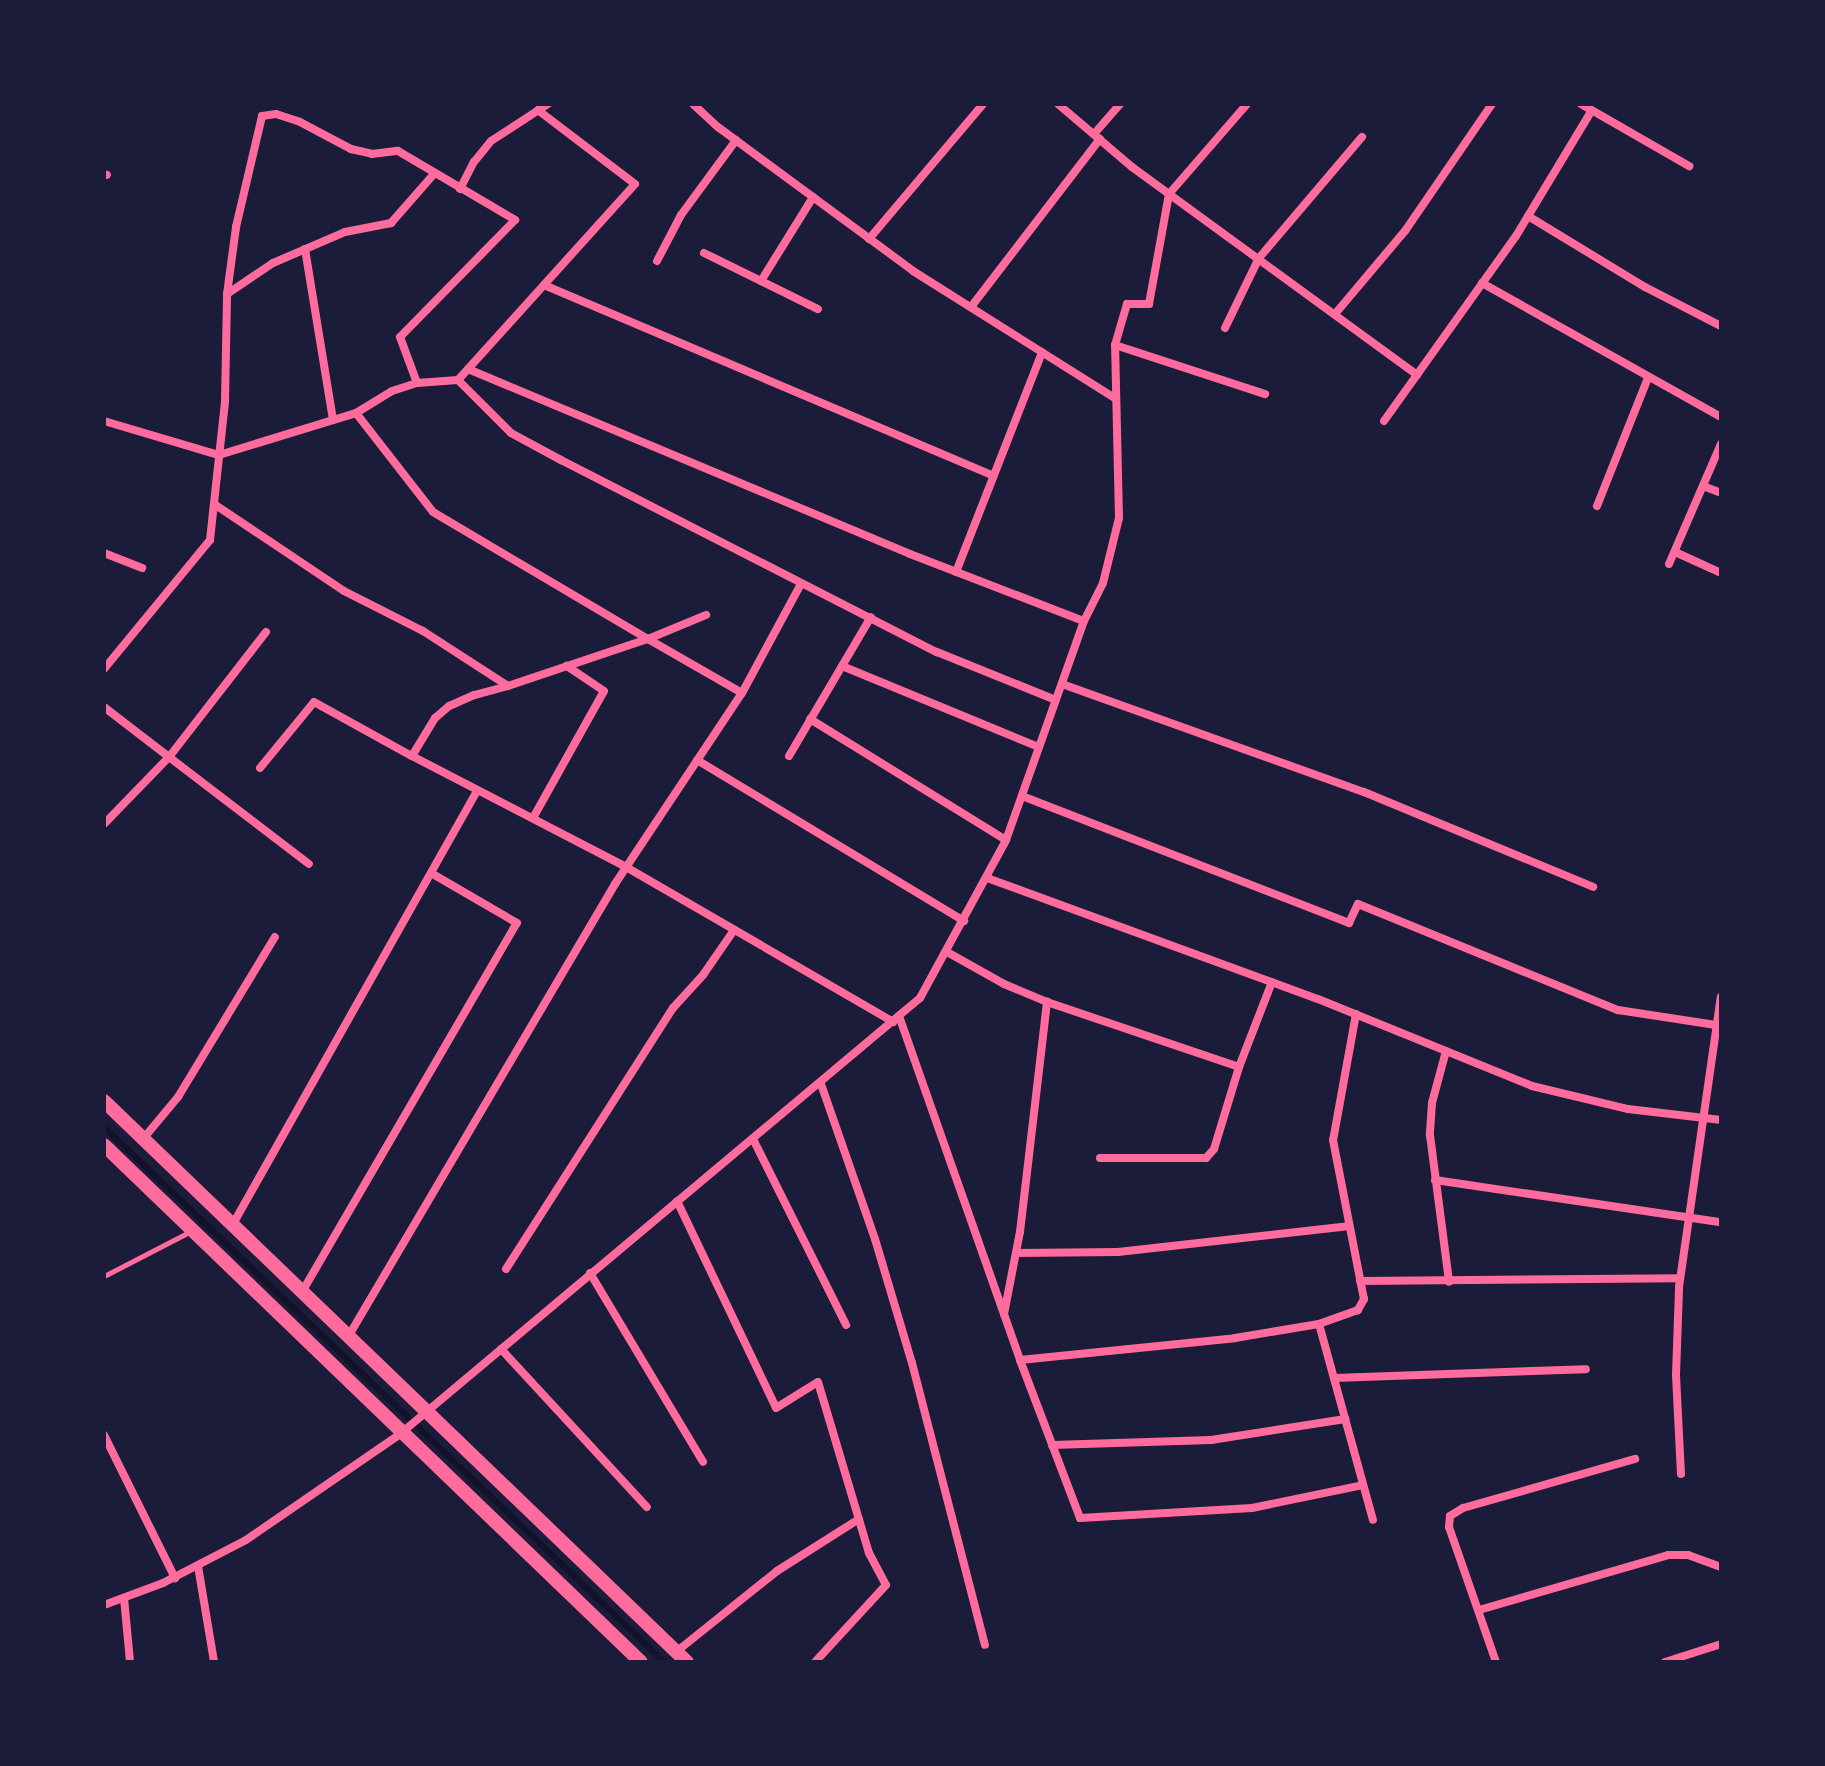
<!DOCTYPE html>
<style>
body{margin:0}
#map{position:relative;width:1825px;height:1766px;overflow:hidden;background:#1b1b3a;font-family:Ubuntu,sans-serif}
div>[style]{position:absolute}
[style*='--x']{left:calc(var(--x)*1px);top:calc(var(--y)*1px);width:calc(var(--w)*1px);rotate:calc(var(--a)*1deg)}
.stream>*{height:6px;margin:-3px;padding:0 3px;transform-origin:3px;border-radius:3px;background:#12122b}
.service>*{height:5px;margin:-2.5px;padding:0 2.5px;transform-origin:2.5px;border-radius:2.5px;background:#ff6b9d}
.minor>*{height:8px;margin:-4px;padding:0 4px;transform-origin:4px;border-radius:4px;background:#ff6b9d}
.primary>*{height:14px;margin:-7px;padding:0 7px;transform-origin:7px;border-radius:7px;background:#ff6b9d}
span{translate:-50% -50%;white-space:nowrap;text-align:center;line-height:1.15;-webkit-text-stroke:8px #1b1b3a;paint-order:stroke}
.frame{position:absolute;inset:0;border:106px solid #1b1b3a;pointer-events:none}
</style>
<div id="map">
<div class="stream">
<div style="--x:104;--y:1127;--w:774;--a:43.69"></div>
</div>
<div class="service">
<div style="--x:104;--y:1276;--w:98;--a:-27.3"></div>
</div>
<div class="minor">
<div style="--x:693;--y:104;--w:34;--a:43"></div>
<div style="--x:718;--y:127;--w:242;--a:36.4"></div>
<div style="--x:913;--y:271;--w:239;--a:32.2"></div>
<div style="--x:1058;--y:104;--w:97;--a:40.4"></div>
<div style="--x:1132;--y:167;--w:353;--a:36.1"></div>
<div style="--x:1581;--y:104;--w:125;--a:29.9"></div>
<div style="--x:1094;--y:134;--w:40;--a:-49"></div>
<div style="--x:104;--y:174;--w:3;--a:18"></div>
<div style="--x:460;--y:189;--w:30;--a:-63"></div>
<div style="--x:474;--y:162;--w:27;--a:-51"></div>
<div style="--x:491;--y:141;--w:68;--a:-33"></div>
<div style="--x:1528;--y:216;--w:137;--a:31.3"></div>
<div style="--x:1645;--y:287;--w:85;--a:27.2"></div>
<div style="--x:869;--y:239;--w:177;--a:-49.8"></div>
<div style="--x:305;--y:249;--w:173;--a:80.7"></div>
<div style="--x:704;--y:253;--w:127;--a:26.2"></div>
<div style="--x:657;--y:261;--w:52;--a:-62.4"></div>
<div style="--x:681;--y:215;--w:93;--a:-53.7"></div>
<div style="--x:761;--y:281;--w:99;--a:-58.2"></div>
<div style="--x:1482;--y:283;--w:274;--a:29.3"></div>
<div style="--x:544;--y:285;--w:488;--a:23"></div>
<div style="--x:227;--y:294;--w:55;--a:-34"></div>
<div style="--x:273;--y:263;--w:78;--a:-23.3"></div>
<div style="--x:345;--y:232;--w:47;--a:-11.1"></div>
<div style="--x:391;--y:223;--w:64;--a:-48.8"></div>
<div style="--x:971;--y:307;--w:212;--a:-52.5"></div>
<div style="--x:1335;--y:314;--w:109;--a:-49.9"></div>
<div style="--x:1405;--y:231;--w:154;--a:-55.6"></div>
<div style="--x:1225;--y:328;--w:78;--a:-64.1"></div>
<div style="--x:1259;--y:258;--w:159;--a:-49.6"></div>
<div style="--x:1115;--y:345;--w:158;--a:18.1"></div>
<div style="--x:468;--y:369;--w:479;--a:22.7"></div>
<div style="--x:910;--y:554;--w:186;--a:21.1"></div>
<div style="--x:458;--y:380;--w:75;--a:45"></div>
<div style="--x:511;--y:433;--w:57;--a:28.4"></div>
<div style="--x:561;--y:460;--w:422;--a:27.1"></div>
<div style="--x:937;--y:652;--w:128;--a:22"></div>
<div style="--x:356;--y:413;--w:42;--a:-31.4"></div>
<div style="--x:392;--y:391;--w:26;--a:-18"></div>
<div style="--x:417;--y:383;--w:41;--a:-4.2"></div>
<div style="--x:458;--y:380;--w:264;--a:-47.9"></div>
<div style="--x:635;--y:184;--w:122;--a:-142.7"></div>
<div style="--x:104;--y:421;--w:120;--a:16.5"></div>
<div style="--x:219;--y:455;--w:143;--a:-17"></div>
<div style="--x:356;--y:413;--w:125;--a:52.1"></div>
<div style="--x:433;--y:512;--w:250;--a:30.6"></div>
<div style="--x:648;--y:639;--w:63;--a:-22.5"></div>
<div style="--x:1384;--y:421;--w:227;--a:-54.5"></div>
<div style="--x:1516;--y:236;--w:147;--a:-58.9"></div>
<div style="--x:1703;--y:486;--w:19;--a:21"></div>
<div style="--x:214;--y:504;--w:156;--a:33.8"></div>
<div style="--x:344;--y:591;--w:89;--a:26.9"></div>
<div style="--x:423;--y:631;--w:101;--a:32.9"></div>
<div style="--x:508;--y:686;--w:148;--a:-18.6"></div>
<div style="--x:648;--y:639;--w:108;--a:29.9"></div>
<div style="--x:1597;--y:506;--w:138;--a:-68.3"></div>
<div style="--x:1675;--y:552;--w:51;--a:24.5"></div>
<div style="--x:104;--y:553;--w:41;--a:21.5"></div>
<div style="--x:1669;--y:564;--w:131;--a:-66.6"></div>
<div style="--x:956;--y:572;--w:236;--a:-68.6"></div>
<div style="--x:266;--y:632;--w:158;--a:127.8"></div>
<div style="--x:169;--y:757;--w:176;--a:37.4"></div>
<div style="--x:842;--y:666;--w:213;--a:22.4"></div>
<div style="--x:104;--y:669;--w:167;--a:-50.6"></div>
<div style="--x:210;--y:540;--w:140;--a:-83.8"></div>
<div style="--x:225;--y:401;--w:107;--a:-88.9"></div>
<div style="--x:227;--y:294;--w:68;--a:-82.3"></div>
<div style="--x:236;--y:227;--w:114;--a:-76.8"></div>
<div style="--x:262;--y:116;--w:14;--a:-8"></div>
<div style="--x:276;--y:114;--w:25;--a:18"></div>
<div style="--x:300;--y:122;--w:58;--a:27.9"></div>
<div style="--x:351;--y:149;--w:22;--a:13"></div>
<div style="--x:372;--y:154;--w:26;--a:-7"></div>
<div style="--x:398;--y:151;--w:136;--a:30.5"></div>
<div style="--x:515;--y:220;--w:164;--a:134.5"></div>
<div style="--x:400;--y:337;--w:49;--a:69.7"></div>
<div style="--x:1062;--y:684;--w:321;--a:19.7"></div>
<div style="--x:1364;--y:792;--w:248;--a:22.5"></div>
<div style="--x:508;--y:686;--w:35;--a:165"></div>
<div style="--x:474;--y:695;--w:27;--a:156"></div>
<div style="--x:449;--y:706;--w:18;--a:139"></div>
<div style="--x:435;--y:718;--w:44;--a:121.2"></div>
<div style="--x:412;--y:756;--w:241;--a:27.4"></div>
<div style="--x:626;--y:867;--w:309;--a:30.1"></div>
<div style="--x:104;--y:707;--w:82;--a:37.6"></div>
<div style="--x:169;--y:757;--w:93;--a:134.1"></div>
<div style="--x:810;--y:719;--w:230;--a:31.7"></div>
<div style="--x:789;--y:756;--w:161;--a:-59.5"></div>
<div style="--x:697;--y:760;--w:312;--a:31.1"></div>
<div style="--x:260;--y:768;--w:85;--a:-50.7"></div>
<div style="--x:314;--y:702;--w:112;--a:28.9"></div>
<div style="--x:1022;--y:796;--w:351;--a:21.2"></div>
<div style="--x:1349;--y:923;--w:21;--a:-65"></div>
<div style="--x:1358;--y:904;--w:281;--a:22.2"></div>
<div style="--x:1618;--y:1010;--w:99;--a:8.7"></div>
<div style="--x:533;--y:818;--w:145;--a:-60.8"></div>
<div style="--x:604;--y:691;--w:45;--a:-146"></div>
<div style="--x:987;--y:878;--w:352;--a:20.1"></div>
<div style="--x:1318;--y:999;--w:231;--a:22.1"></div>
<div style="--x:1532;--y:1086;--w:99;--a:13.5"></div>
<div style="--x:1628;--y:1109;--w:94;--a:6.7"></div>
<div style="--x:947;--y:952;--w:65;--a:29.3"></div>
<div style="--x:1004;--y:984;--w:47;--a:22.7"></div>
<div style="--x:1047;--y:1002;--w:203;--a:18.7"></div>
<div style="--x:1356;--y:1014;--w:128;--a:100.3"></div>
<div style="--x:1333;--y:1140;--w:162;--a:79"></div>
<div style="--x:1364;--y:1299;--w:13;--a:119"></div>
<div style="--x:1358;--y:1310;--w:41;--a:160.3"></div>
<div style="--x:1319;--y:1324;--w:203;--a:74.6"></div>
<div style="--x:899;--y:1016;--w:365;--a:70.6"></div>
<div style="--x:1020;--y:1360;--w:169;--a:69.2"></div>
<div style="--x:1080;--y:1518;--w:172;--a:-3.3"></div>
<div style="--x:1252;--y:1508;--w:113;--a:-11.7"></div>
<div style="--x:1446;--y:1051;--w:54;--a:105.1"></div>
<div style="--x:1432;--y:1103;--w:32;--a:94"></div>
<div style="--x:1430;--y:1135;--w:148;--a:82.6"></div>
<div style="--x:821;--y:1084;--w:164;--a:70.8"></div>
<div style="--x:875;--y:1239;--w:129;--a:73.4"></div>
<div style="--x:912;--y:1363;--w:291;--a:75.5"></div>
<div style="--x:143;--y:1139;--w:55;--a:-50.2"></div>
<div style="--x:178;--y:1097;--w:187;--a:-58.8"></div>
<div style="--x:753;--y:1139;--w:208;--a:63.4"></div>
<div style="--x:1100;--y:1158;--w:106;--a:0"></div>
<div style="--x:1206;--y:1158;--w:12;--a:-48"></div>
<div style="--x:1214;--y:1149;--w:86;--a:-73"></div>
<div style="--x:1239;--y:1067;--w:91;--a:-68.8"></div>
<div style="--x:1435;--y:1180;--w:289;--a:8.4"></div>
<div style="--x:677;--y:1201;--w:229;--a:64.4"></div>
<div style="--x:776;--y:1408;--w:49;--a:-31.8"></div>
<div style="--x:818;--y:1382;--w:178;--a:73.4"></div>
<div style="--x:869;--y:1553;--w:36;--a:62"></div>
<div style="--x:886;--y:1585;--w:105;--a:132.7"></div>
<div style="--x:233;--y:1224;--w:498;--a:-60.6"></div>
<div style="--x:1017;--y:1253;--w:101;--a:-0.6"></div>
<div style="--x:1118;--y:1252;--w:231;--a:-6.4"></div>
<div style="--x:506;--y:1269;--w:310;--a:-57.4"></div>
<div style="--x:673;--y:1008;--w:45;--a:-47.7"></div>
<div style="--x:703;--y:975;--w:55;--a:-55.4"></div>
<div style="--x:590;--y:1273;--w:220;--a:59.1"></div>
<div style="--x:1360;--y:1281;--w:320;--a:-0.5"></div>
<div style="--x:302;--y:1292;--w:427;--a:-59.8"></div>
<div style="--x:517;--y:923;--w:99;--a:-149.8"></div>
<div style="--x:1004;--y:1314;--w:84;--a:-79"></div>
<div style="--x:1020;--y:1232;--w:232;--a:-83.3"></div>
<div style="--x:348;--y:1337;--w:526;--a:-59.48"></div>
<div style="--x:615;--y:884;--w:229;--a:-56.4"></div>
<div style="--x:742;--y:693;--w:124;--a:-61.6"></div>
<div style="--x:501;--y:1349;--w:215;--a:47.3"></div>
<div style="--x:1020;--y:1360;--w:216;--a:-5.8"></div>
<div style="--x:1235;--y:1338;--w:85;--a:-9.5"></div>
<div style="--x:1334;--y:1378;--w:252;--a:-2"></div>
<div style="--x:104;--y:1435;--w:160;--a:63.6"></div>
<div style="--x:1052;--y:1445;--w:159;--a:-1.8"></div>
<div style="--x:1211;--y:1440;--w:136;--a:-8.9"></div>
<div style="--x:1681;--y:1474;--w:99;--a:-92.9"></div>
<div style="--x:1676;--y:1375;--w:88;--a:-88"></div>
<div style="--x:1679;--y:1287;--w:293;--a:-81.8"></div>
<div style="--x:198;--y:1566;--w:97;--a:80.5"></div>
<div style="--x:124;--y:1598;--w:64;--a:84.6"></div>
<div style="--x:104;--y:1605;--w:63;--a:-20.4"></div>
<div style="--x:163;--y:1583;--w:93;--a:-27.4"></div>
<div style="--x:246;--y:1540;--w:187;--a:-34.5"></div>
<div style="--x:400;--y:1434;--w:679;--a:-39.98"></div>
<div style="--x:920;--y:998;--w:180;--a:-61.4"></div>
<div style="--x:1006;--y:840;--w:232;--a:-70.4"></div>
<div style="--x:1084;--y:621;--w:42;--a:-63.4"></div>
<div style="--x:1103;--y:583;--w:67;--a:-76.2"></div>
<div style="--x:1119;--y:518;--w:173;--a:-91.3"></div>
<div style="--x:1115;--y:345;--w:43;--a:-73.7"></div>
<div style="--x:1127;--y:304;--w:22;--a:0"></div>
<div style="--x:1149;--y:304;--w:112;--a:-79.7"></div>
<div style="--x:1169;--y:194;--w:119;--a:-49.1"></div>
<div style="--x:1479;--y:1610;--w:197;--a:-16.2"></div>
<div style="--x:1668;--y:1555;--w:20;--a:0"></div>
<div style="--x:1688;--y:1555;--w:35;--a:20"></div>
<div style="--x:676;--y:1652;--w:129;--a:-38.7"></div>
<div style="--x:777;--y:1571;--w:97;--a:-32.4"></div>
<div style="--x:1496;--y:1662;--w:143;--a:-109.2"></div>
<div style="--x:1449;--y:1527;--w:11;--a:-85"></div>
<div style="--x:1450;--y:1516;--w:15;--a:-32"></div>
<div style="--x:1463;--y:1508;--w:179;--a:-15.9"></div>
<div style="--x:1665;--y:1662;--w:59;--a:-17.8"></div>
</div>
<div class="primary">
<div style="--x:104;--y:1101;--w:809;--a:43.9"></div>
<div style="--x:104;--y:1145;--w:745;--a:43.91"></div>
</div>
<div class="frame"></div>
</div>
